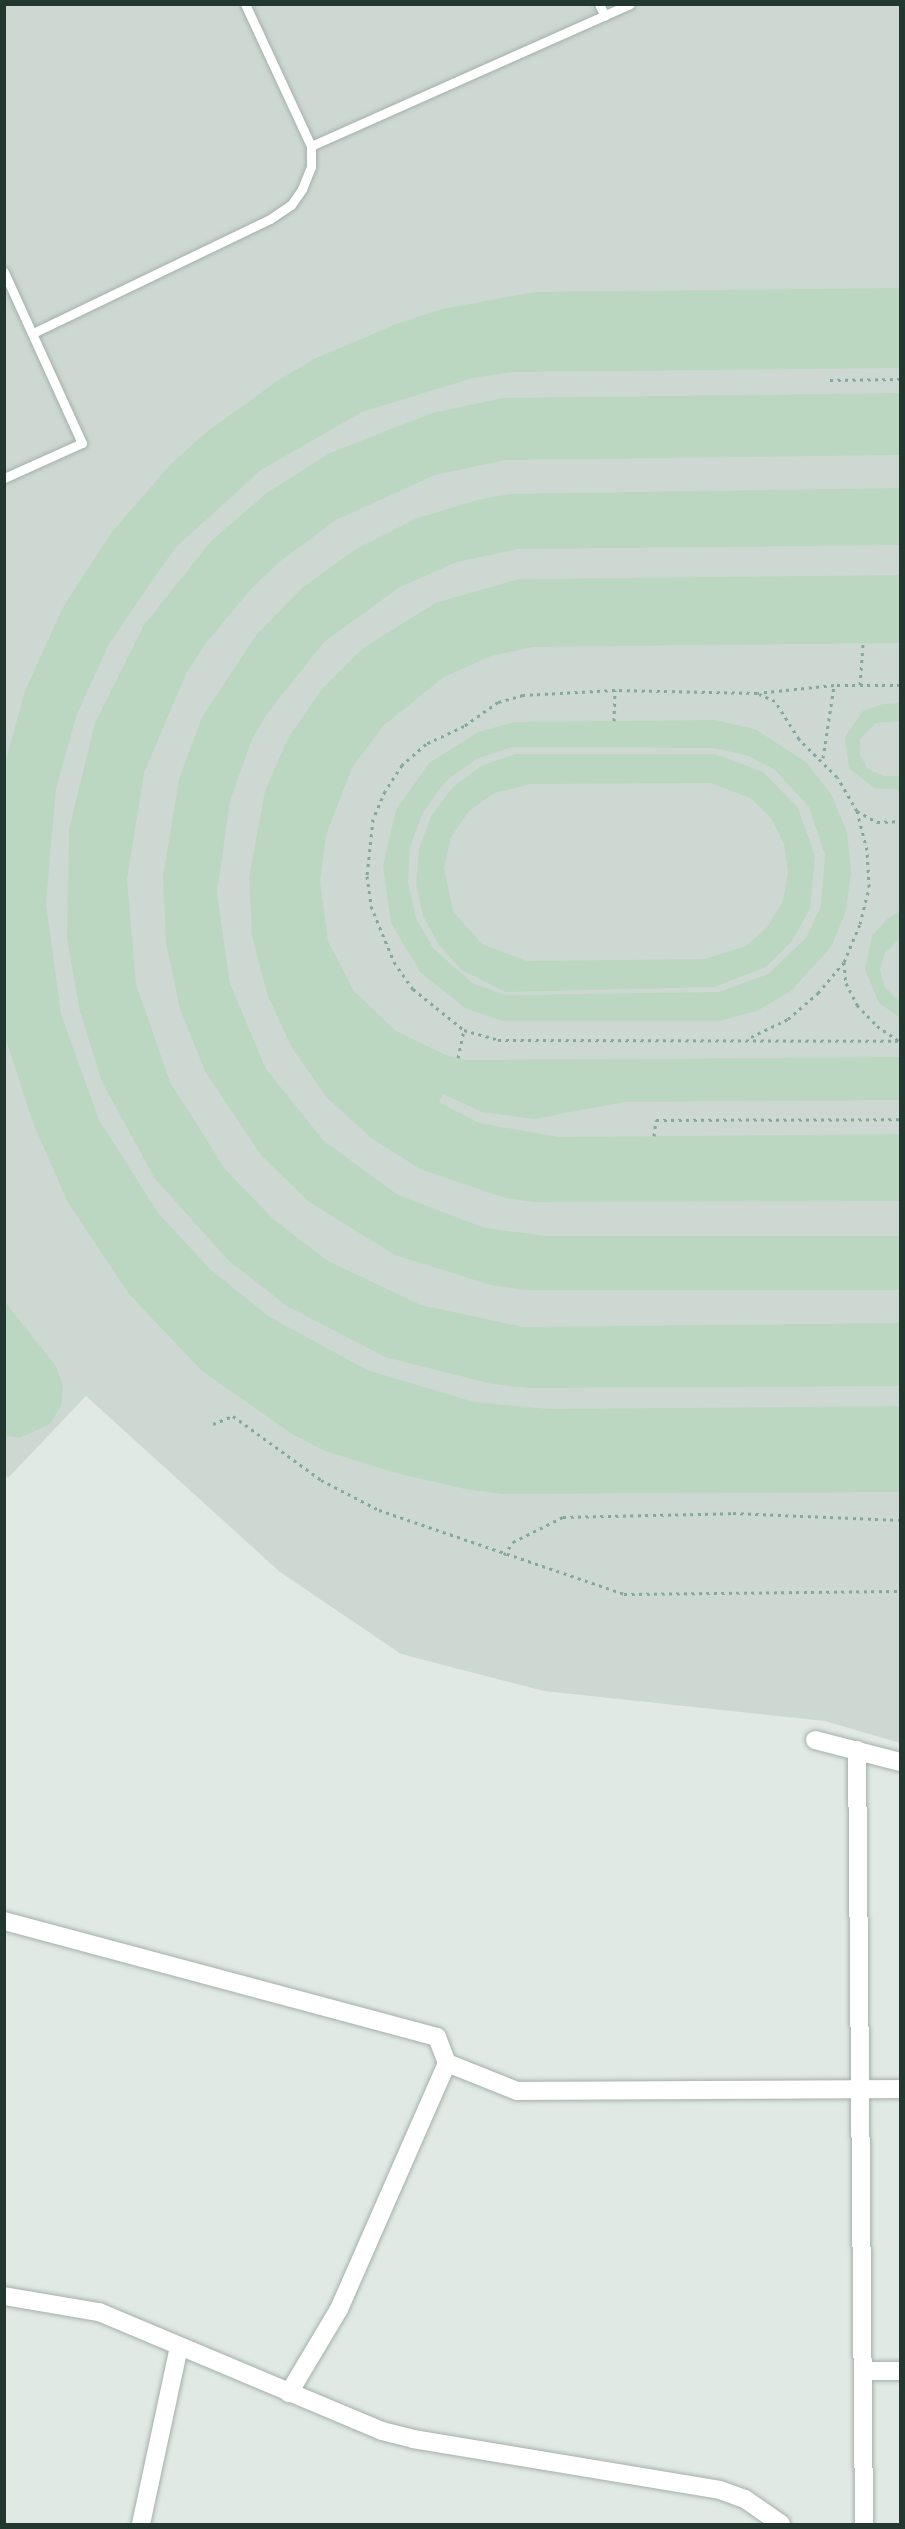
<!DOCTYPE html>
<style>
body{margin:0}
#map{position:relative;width:905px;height:2529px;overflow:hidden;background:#e0e9e4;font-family:Montserrat,sans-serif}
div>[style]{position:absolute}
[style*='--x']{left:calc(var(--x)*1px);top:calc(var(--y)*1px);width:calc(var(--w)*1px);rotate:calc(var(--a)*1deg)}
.built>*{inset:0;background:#ced8d3}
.green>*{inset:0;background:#bbd7c2}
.path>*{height:3px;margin-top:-1.5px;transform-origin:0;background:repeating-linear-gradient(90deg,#84a89d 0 3px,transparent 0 7.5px)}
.roads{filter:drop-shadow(0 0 2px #a4b0ab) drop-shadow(0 0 2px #a4b0ab)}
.lane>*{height:9px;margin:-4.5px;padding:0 4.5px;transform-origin:4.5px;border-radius:4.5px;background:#fff}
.street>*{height:18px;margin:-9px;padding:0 9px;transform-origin:9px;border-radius:9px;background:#fff}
.secondary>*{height:18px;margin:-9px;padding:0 9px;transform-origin:9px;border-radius:9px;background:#fff}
span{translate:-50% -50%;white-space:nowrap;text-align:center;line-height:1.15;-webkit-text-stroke:6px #eff6f3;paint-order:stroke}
.frame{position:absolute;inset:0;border:6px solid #233731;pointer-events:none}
</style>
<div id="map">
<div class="built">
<div style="clip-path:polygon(5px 5px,900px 5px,900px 1743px,825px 1721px,544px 1691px,401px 1654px,280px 1572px,86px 1396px,8px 1478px,5px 1475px)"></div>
</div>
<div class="green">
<div style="clip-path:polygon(900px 288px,900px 368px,512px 372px,473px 378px,362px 412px,261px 470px,175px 548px,109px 644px,77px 714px,56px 789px,46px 903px,61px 1014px,99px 1120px,159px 1214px,210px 1269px,268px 1316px,367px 1370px,474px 1402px,549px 1409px,900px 1406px,900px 1492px,502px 1494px,465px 1489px,396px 1473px,325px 1451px,292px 1434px,202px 1371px,128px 1293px,68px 1203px,33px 1123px,6px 1040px,5px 763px,25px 691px,62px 609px,111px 533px,170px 465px,204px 434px,277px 381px,316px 358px,399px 323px,442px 309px,534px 292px)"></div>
<div style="clip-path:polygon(900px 393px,900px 455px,506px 460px,435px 475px,336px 520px,278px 563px,252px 588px,206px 643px,186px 674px,144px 773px,127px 880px,136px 984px,170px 1082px,225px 1169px,273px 1219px,328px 1261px,421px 1305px,523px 1327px,900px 1323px,900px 1386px,529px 1388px,492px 1384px,385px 1357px,287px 1306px,229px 1261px,155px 1179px,102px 1082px,80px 1012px,67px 939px,69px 829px,95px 723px,144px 625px,212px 540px,268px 492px,330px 453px,432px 413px,503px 398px)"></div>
<div style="clip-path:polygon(900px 488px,900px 545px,518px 549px,457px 562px,400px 587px,324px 642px,266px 715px,251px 742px,230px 801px,217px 893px,230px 984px,266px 1069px,324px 1141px,398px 1195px,485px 1228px,546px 1236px,900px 1236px,900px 1290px,524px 1290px,491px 1285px,395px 1255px,309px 1202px,261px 1155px,205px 1071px,180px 1009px,166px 943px,163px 876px,179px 779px,202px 717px,256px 635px,302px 588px,356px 549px,415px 519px,477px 500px,510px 494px)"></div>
<div style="clip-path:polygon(900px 575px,900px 643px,533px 647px,491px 656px,444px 677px,383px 726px,352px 768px,326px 835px,320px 882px,328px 941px,354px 991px,396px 1031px,448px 1056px,467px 1060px,900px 1057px,900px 1100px,624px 1102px,534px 1119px,482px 1112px,443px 1094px,439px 1102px,479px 1123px,559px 1137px,900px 1134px,900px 1201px,534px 1202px,505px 1198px,420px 1169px,370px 1137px,326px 1097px,292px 1048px,267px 994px,252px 936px,249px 877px,265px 791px,288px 738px,321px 690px,362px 649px,435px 603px,519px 579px)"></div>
<div style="clip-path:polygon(900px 703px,900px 721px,876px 723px,860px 739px,860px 755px,868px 769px,884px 776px,900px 776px,900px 790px,874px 788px,849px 768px,845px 737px,863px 711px,883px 704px)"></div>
<div style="clip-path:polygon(evenodd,715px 720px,755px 729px,806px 762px,831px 794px,847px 832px,851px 872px,846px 911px,831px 947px,791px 991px,757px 1011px,719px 1021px,502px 1021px,465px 1008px,420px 972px,391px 923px,383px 866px,396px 810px,429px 763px,478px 732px,515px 722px,715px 720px,512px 747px,713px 748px,746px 755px,775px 770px,809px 807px,825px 855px,821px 906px,806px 938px,768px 974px,719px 992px,505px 995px,472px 983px,433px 948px,416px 918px,408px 883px,410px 847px,423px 812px,446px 781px,476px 759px,512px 747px)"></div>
<div style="clip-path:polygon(evenodd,515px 754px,715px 754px,763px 772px,798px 808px,815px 856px,810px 909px,792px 941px,766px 967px,715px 987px,506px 992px,462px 970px,439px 945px,423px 916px,416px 884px,419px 849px,431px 816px,453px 787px,481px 766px,515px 754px,710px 783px,750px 798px,771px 818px,784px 844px,788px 872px,783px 901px,768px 926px,746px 946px,705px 959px,527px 961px,482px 944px,453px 911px,444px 868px,451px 837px,469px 811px,495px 793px,531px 784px,710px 783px)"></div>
<div style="clip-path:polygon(900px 911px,900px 938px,885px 953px,880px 969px,884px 986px,900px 1002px,900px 1018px,879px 1003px,865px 970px,872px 936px,887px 919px)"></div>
<div style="clip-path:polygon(5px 1302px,56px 1366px,63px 1386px,61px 1406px,50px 1424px,20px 1438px,5px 1436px)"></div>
</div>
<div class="path">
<div style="--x:830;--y:380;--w:70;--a:-0.8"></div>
<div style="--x:860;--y:685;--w:41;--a:-85.8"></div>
<div style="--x:900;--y:685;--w:66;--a:180"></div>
<div style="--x:834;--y:685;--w:77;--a:174.1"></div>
<div style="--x:757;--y:693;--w:142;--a:-178.8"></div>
<div style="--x:615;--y:690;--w:92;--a:176.9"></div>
<div style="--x:523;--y:695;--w:26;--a:164"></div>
<div style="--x:498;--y:702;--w:42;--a:144.8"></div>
<div style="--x:464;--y:726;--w:42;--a:154.7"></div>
<div style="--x:426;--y:744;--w:32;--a:139"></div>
<div style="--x:402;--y:765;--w:31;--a:123"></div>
<div style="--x:385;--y:791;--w:30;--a:113"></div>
<div style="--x:373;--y:819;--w:57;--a:96"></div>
<div style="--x:367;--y:876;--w:30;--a:82"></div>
<div style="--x:371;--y:906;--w:61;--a:67.7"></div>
<div style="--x:394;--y:962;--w:33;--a:55"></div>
<div style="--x:413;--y:989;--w:65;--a:38.8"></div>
<div style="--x:464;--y:1030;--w:35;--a:16"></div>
<div style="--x:498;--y:1040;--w:402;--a:0.1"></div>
<div style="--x:614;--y:721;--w:31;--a:-88"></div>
<div style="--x:823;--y:758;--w:73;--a:-81.3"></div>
<div style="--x:857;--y:811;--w:23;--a:29"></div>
<div style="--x:877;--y:822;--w:23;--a:-2"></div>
<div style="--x:844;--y:962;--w:21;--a:85"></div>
<div style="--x:846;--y:983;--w:25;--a:63"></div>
<div style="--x:857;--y:1005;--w:29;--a:46"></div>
<div style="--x:877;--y:1026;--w:25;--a:34"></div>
<div style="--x:751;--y:1037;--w:41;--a:-25.9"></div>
<div style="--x:788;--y:1019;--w:40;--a:-41"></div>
<div style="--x:818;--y:993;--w:40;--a:-50"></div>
<div style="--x:844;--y:962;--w:41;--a:-67.2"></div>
<div style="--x:860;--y:924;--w:38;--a:-76"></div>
<div style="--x:869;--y:887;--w:37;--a:-93"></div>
<div style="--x:867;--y:850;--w:40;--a:-104.4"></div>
<div style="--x:857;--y:811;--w:39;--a:-120"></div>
<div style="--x:837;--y:777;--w:54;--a:-135"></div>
<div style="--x:799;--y:739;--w:45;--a:-122.3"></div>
<div style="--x:775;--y:701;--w:17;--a:-156"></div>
<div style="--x:458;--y:1058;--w:29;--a:-78"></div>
<div style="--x:654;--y:1136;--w:16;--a:-83"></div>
<div style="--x:656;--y:1120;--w:244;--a:-0.2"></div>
<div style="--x:213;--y:1424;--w:22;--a:-22"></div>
<div style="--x:233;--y:1416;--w:109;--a:36"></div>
<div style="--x:321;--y:1480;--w:65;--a:27.3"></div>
<div style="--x:379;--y:1510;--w:259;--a:18.9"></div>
<div style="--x:624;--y:1594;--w:276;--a:-0.6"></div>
<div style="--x:504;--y:1555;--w:16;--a:-55"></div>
<div style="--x:513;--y:1542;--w:56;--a:-26.6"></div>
<div style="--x:563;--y:1517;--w:170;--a:-1.3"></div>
<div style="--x:733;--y:1513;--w:167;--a:2.4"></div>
</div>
<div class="roads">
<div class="lane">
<div style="--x:599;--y:4;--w:13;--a:63"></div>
<div style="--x:311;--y:146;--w:349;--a:-24"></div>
<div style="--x:4;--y:272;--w:188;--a:65.5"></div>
<div style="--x:82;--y:443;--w:85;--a:155.8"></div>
<div style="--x:33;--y:333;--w:263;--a:-25.7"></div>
<div style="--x:270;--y:219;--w:25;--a:-34"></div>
<div style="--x:291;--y:205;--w:19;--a:-55"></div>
<div style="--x:302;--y:189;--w:24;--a:-68"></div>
<div style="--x:311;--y:167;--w:21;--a:-90"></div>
<div style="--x:311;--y:146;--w:157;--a:-114.9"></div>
</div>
<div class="street">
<div style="--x:815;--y:1740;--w:88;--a:14.5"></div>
<div style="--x:857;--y:1750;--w:774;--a:89.48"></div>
<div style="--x:4;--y:1921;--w:448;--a:15"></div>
<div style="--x:437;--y:2037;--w:28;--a:69"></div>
<div style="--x:447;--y:2063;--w:269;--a:113.7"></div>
<div style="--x:339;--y:2309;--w:98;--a:120.8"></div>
<div style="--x:447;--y:2063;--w:75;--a:21.8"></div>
<div style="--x:517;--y:2091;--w:383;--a:-0.3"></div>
<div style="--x:863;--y:2371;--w:37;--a:0"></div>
<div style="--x:141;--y:2524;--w:181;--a:-77.9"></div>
</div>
<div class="secondary">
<div style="--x:4;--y:2296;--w:96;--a:9.6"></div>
<div style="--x:99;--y:2312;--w:307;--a:22.8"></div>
<div style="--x:382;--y:2431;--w:32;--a:14"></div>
<div style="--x:413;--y:2439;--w:311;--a:9.4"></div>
<div style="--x:720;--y:2490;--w:27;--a:20"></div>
<div style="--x:745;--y:2499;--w:44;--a:34.8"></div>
</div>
</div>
<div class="frame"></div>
</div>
